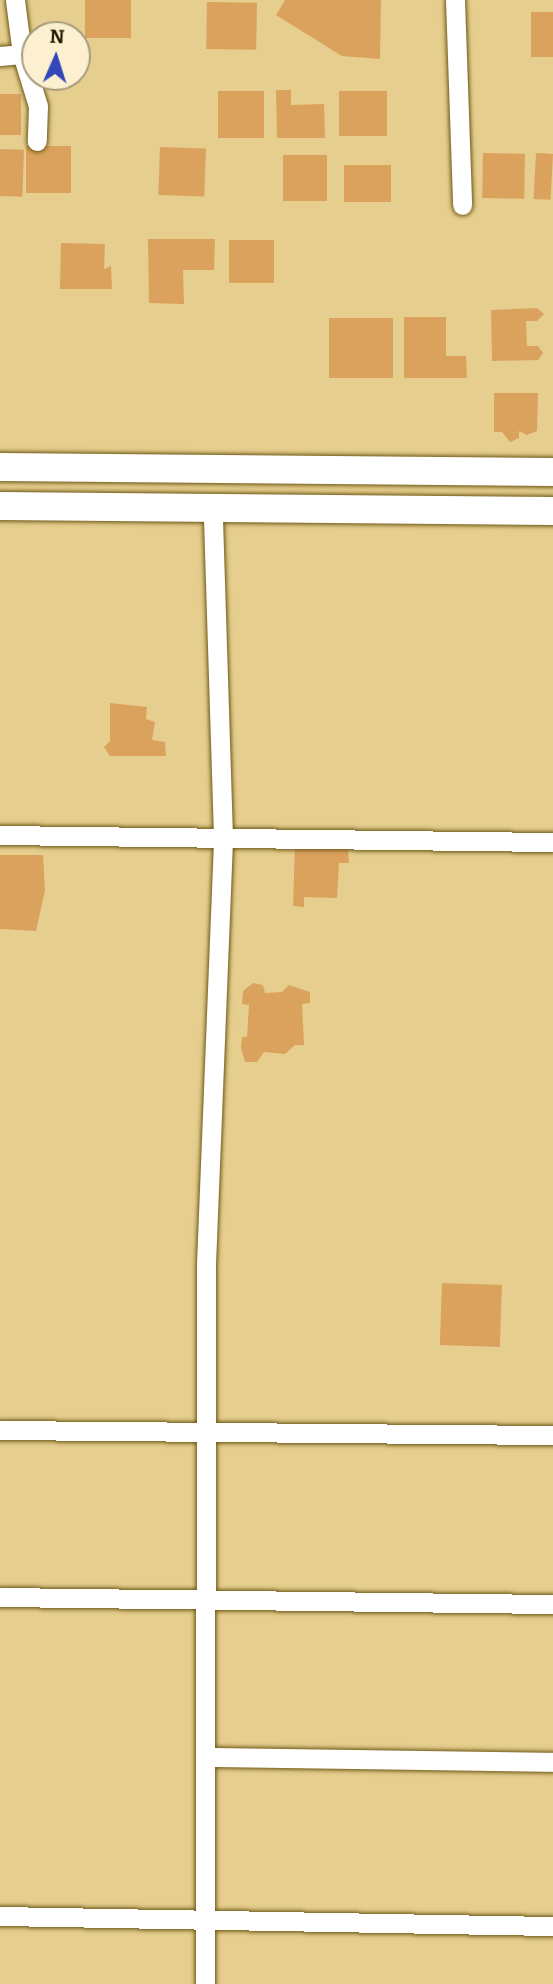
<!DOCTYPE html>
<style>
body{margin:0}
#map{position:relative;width:553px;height:1984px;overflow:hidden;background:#e6ce8e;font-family:Bitter,serif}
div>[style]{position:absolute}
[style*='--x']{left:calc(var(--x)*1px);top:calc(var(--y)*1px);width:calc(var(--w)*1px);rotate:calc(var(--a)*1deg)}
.building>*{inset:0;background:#dba25d;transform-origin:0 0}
.roads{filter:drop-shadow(0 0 2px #6f5917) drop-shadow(0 0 2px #6f5917)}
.street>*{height:19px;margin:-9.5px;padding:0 9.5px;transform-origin:9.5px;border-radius:9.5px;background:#fff}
.secondary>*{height:28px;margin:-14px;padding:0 14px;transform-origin:14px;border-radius:14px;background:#fff}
span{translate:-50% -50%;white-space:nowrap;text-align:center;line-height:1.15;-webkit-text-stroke:7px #fcf0d0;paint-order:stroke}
.north{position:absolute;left:21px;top:21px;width:70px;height:70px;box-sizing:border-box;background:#fcf0d0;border:2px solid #a69b7e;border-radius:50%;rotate:3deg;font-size:19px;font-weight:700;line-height:28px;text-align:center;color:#251c02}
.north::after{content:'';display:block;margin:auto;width:24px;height:32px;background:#3347b9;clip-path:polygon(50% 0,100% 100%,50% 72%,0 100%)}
</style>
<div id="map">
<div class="building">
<div style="left:85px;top:0;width:46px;height:38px"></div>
<div style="clip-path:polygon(285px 0,381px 0,380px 59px,342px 56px,276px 15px)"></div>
<div style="left:207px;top:2px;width:50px;height:47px;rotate:1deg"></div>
<div style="left:531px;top:12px;width:22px;height:45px"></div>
<div style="clip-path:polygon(276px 90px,291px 90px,291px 105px,324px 104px,325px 138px,277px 138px)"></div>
<div style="left:218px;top:91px;width:46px;height:47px"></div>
<div style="left:339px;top:91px;width:48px;height:45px"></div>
<div style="left:0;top:94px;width:21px;height:41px"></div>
<div style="left:26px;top:146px;width:45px;height:47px"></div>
<div style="left:160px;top:147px;width:46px;height:48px;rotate:2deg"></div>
<div style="left:0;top:149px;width:24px;height:47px;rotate:2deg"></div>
<div style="left:483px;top:153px;width:42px;height:45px;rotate:1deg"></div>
<div style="left:536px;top:153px;width:17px;height:46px;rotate:3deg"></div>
<div style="left:283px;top:155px;width:44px;height:46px"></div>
<div style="left:344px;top:165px;width:47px;height:37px"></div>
<div style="clip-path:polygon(148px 239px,215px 239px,214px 270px,183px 270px,184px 304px,149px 303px)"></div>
<div style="left:229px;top:240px;width:45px;height:43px"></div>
<div style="clip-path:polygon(61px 243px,105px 244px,104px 269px,111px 266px,112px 289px,60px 289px)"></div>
<div style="clip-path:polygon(537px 308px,544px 314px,537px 321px,526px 321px,527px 346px,538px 346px,543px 353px,538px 360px,492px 361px,491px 310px)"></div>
<div style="clip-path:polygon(404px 317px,446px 317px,446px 356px,466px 356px,467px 378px,404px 378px)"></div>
<div style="left:329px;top:318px;width:64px;height:60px"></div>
<div style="clip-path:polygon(494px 393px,538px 393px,537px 431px,527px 435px,519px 431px,519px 438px,510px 442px,502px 432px,494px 432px)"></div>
<div style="clip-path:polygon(110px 703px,147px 707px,146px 719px,155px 722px,152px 740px,165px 742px,166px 756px,110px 756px,104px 747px,110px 741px)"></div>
<div style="clip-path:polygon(308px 844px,308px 849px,348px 848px,349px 863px,339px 863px,337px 898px,304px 897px,304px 907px,293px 906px,295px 845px)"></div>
<div style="clip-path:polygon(0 855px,43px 855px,45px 890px,36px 931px,0 929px)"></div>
<div style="clip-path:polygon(253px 983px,263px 985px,265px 993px,282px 992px,289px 985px,310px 992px,310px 1003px,302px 1004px,304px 1045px,295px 1045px,285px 1054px,264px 1052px,257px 1062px,245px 1062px,241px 1048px,242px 1037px,247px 1037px,249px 1005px,242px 1004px,243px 991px)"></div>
<div style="left:442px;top:1283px;width:60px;height:62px;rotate:2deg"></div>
</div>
<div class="roads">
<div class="street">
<div style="--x:455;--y:0;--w:205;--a:88"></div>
<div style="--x:22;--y:54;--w:54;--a:72.9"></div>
<div style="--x:38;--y:106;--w:35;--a:92"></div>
<div style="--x:0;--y:56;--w:22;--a:-5"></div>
<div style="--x:22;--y:54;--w:54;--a:-97.4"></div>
<div style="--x:0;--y:835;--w:553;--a:0.73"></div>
<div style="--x:0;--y:1430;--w:553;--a:0.52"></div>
<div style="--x:0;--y:1597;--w:553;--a:0.73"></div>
<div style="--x:206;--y:1757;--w:347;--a:0.8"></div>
<div style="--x:0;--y:1916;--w:553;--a:1.04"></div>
<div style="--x:205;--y:1984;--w:720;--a:-89.92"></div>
<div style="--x:206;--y:1264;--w:427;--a:-87.7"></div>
<div style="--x:223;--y:837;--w:326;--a:-91.8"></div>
</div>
<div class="secondary">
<div style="--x:0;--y:467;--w:553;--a:0.52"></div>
<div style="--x:0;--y:506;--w:553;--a:0.52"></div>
</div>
</div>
<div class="north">N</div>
</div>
